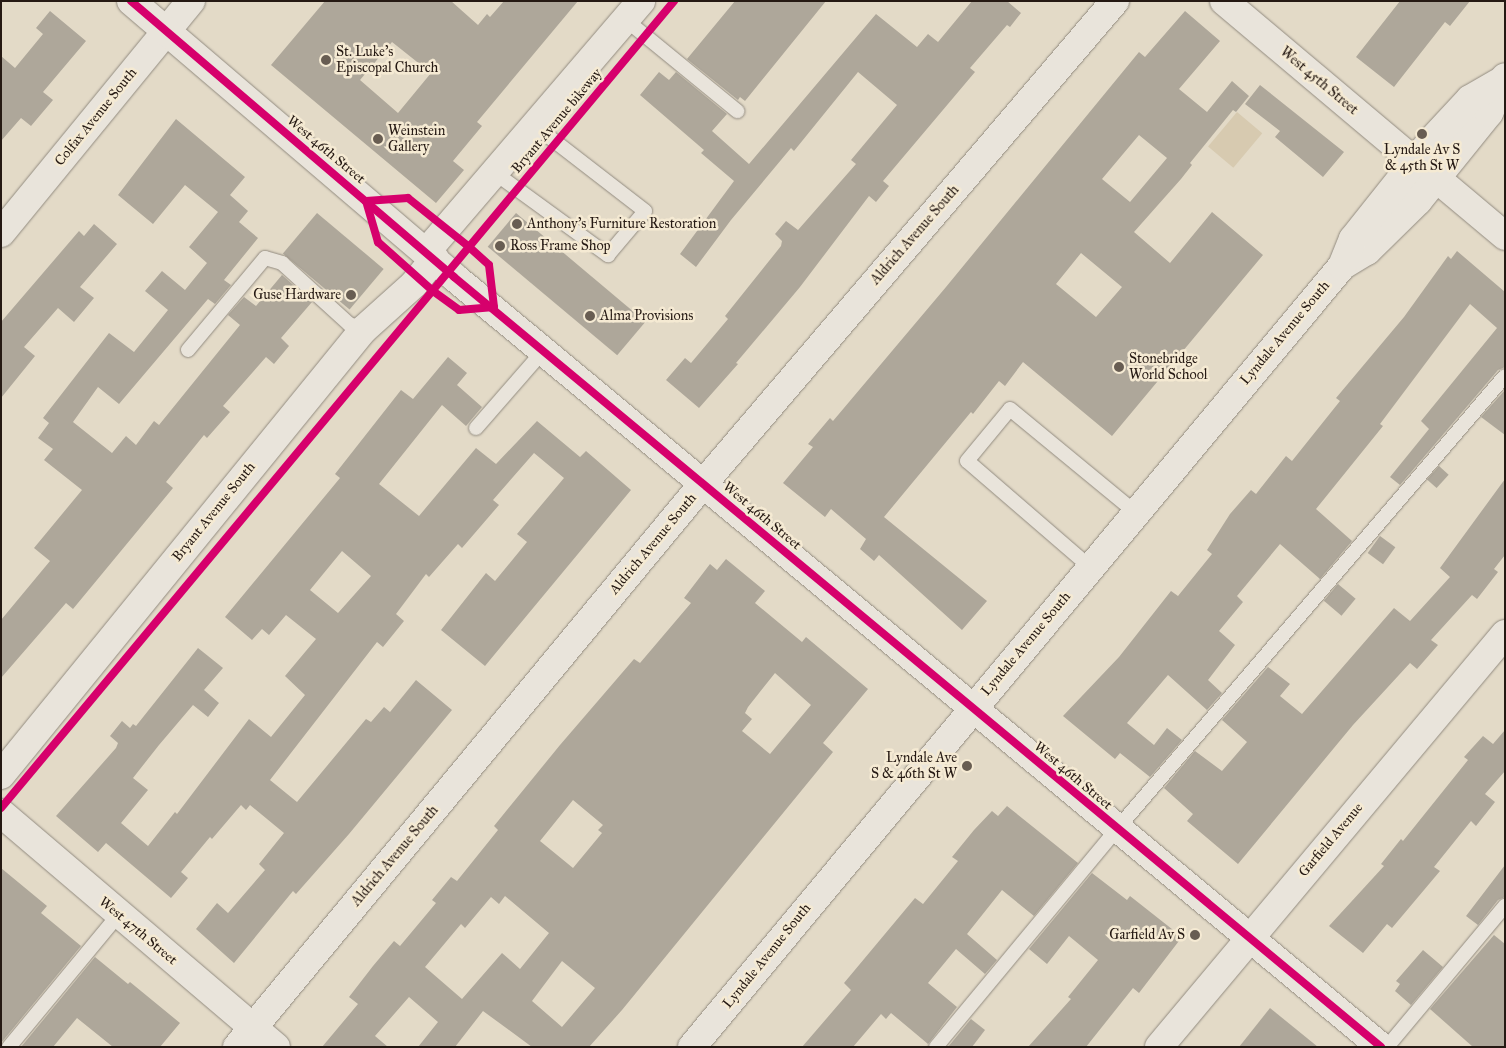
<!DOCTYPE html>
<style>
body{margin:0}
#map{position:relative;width:1506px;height:1048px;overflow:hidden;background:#e3dac7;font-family:"IM FELL Great Primer",serif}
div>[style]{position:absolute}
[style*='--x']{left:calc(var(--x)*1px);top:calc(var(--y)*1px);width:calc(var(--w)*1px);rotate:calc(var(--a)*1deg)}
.green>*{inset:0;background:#d7cab0;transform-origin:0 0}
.building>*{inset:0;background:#aea79a;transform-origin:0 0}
.roads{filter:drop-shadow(0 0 1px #928b80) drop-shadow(0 0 1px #928b80)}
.lane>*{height:14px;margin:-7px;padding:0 7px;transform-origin:7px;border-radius:7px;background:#e9e4db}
.street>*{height:28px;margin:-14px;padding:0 14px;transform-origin:14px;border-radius:14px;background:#e9e4db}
.secondary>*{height:28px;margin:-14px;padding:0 14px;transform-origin:14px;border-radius:14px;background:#e9e4db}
.cycleway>*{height:8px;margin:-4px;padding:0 4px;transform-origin:4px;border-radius:4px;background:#d6006c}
.dots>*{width:14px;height:14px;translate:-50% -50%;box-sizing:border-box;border:2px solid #f5ead3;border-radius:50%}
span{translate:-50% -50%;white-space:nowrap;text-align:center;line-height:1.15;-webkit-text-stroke:5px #f5ead3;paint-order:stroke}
.poi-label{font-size:14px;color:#251913}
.left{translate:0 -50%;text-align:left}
.right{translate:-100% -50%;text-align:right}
.street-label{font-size:14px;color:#251913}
.frame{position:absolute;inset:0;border:2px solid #251913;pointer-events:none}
</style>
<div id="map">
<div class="green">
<div style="left:1237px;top:112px;width:33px;height:45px;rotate:40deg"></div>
</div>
<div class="building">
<div style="clip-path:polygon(evenodd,325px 1px,451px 1px,478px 25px,487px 14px,490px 17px,504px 1px,578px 1px,477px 122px,482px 126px,453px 161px,464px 170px,436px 203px,271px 65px,325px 1px,392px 42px,431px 73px,398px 113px,360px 80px,392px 42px)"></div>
<div style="clip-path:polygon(735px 1px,826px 1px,745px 101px,740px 97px,738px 100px,687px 59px)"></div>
<div style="clip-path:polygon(972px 1px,1007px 1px,1021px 13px,1010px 27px,1007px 25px,970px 68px,975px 72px,883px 181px,889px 186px,876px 202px,869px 196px,800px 287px,736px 363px,738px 364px,699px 408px,666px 380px,685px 358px,691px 363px,728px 319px,725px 316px,781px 246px,782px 241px,775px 234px,786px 221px,798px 230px,856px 164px,851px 160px,897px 105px,858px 72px,794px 151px,791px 148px,731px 220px,696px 267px,680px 254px,734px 181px,701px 153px,704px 150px,640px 95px,659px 72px,669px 80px,676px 72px,727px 114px,712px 131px,749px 164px,876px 14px,917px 47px,928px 34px,938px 42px)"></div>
<div style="clip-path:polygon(1400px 1px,1470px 1px,1450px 26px,1445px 22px,1394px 87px,1356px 57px)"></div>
<div style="clip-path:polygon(50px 11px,86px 41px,43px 92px,53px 100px,31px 126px,21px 118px,1px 141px,1px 56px,15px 68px,43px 34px,36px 28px)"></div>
<div style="clip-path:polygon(evenodd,1185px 11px,1220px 41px,1179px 89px,1207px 112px,1232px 81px,1249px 96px,1236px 112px,1233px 110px,1190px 163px,1192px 165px,1181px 179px,1134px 232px,1170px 263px,1212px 212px,1263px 255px,1112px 436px,1023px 362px,1005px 386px,999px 381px,973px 414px,971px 412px,884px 517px,987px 601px,962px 630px,879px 555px,874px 561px,860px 549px,866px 539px,831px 509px,825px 517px,783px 483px,813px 447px,808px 444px,830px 418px,833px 421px,946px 287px,1139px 52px,1145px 57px,1185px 11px,1139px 135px,1167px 158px,1130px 202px,1102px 179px,1139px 135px,1185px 11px,1081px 253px,1122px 287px,1096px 317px,1056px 284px,1081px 253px)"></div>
<div style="clip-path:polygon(1260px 85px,1344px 152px,1323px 177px,1275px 137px,1280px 131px,1245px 104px)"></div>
<div style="clip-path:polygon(176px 119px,245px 177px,230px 195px,248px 211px,239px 222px,258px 238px,224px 280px,231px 285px,215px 304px,208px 299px,119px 404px,98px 387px,73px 422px,112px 453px,126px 436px,136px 445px,154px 421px,159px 425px,240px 325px,228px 315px,244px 297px,256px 306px,282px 275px,312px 302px,281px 338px,289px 346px,274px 364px,266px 357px,223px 406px,230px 412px,207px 438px,204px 435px,166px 482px,173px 488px,73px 609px,66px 603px,1px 678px,1px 620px,50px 561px,34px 548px,82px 490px,44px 460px,53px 449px,38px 438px,49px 423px,43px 418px,109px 333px,134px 352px,168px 310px,145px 291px,162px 271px,185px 290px,207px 263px,189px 247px,218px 212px,185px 185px,153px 224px,118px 195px)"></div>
<div style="left:317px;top:213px;width:87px;height:53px;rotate:40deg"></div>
<div style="left:516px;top:213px;width:169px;height:44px;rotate:40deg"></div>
<div style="clip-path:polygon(94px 224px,117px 244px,80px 287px,94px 298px,74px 322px,58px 308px,24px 347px,35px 356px,1px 398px,1px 322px,79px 231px,84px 236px)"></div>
<div style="clip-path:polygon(1457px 251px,1505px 292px,1505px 367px,1498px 370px,1400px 485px,1390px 477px,1429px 429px,1421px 421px,1497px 328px,1470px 304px,1380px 424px,1383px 426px,1316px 509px,1352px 541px,1320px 579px,1280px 544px,1237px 596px,1243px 602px,1219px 631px,1235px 645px,1208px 680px,1222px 693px,1207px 710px,1168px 675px,1127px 723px,1154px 745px,1167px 728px,1182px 740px,1150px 777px,1120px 753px,1115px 759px,1063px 716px,1119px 657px,1171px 591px,1178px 596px,1212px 554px,1207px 550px,1230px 514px,1251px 490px,1256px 494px,1286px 456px,1292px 461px,1340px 401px,1336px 398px,1404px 317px,1448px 256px,1451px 259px)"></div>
<div style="clip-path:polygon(evenodd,448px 357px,467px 373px,457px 385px,482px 407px,466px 426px,442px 405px,379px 484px,419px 516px,476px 448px,496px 464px,537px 421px,580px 457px,586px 451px,631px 490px,485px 666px,441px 630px,486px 573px,495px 581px,527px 542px,517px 534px,564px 478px,534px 453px,493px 500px,499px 505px,462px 548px,458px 544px,429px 577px,426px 574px,396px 614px,404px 621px,383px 647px,377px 642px,270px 780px,297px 802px,366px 719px,371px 722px,384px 707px,390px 712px,416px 680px,452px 710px,349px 834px,296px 894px,293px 891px,234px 963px,196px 929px,217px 903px,228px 913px,265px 870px,259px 864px,284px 833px,250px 805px,246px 810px,241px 805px,212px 839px,210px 837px,181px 872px,188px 878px,171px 898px,106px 843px,98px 852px,56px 816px,116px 748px,118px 743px,110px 736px,122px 721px,130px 728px,133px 724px,136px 726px,198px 648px,223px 668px,204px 690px,219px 703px,208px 717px,193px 705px,159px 745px,133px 778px,148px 790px,121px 823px,148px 846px,175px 812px,177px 814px,249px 719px,271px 737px,305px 695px,285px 676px,316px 639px,286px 615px,269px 635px,262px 629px,252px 640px,225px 617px,340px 478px,335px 474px,401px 390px,413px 399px,448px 357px,342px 551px,371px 576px,338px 613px,310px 590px,342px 551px)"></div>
<div style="clip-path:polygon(1505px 390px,1505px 435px,1481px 417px)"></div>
<div style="left:1439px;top:466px;width:13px;height:18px;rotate:42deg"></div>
<div style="clip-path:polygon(1505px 479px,1505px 555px,1494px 569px,1498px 572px,1477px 599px,1472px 595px,1431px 640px,1438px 645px,1417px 669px,1410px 663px,1353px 725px,1238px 864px,1187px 821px,1193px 814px,1164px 788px,1195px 751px,1222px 771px,1247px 742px,1222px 720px,1268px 667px,1290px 684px,1280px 696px,1302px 714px,1394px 608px,1410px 621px,1450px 577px,1440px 568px)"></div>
<div style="left:1380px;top:536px;width:19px;height:21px;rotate:36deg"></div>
<div style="clip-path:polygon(evenodd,726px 559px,765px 591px,755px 603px,802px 642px,806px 637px,868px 689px,823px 743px,833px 752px,622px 1010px,589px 1047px,532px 1047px,483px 1011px,455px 1047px,418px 1047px,438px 1022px,409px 997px,375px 1036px,388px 1047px,322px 1047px,358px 1004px,349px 997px,373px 966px,394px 941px,400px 946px,436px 903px,432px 900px,451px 877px,457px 881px,498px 830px,494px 826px,560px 745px,634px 659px,640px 663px,691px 603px,684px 598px,710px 564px,717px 570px,726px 559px,775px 673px,811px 705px,770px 754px,742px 731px,752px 719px,745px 713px,748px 707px,775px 673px,726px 559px,573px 800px,603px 825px,598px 830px,602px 833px,573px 868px,540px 841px,573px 800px,726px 559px,505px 896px,549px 933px,520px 969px,502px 953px,462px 999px,425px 967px,461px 924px,465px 928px,491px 897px,499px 904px,505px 896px,726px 559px,562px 961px,595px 988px,562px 1027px,532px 1001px,562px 961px)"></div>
<div style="left:1338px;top:584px;width:23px;height:22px;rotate:40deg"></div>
<div style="clip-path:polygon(1505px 730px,1505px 771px,1485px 794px,1495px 802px,1476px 826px,1471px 821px,1434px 867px,1440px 871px,1392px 928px,1387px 924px,1363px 953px,1329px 926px,1384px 866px,1381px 864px,1401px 839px,1403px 841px,1468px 760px,1464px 757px,1483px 736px,1493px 744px)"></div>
<div style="clip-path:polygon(1007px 806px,1078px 863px,1034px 916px,1002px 890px,967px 934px,997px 960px,985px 974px,956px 949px,928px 983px,957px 1007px,928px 1044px,891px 1013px,886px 1019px,881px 1014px,853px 1047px,802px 1047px,851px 990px,844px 983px,915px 898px,923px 904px,958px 861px,952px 857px,974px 830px,992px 811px,998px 816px)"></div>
<div style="clip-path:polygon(1505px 865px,1505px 897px,1498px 900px,1478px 925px,1466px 916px)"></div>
<div style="clip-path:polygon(1px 868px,47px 906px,41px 913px,81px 946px,1px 1043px)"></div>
<div style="clip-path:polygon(1092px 873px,1127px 900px,1130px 896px,1182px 937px,1139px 993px,1133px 988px,1086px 1047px,1028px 1047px,1071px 999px,1068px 997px,1098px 960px,1069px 936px,1047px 964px,1029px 949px)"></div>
<div style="clip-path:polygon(1494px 935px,1505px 944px,1505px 1047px,1473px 1047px,1430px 1009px)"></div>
<div style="clip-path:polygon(1423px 950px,1443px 967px,1411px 1005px,1395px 991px,1400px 984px,1396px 981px)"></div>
<div style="clip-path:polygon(95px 957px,128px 984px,130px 982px,180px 1023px,160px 1047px,113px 1047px,77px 1018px,53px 1047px,21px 1047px)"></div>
<div style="clip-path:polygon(1270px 1008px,1318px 1047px,1239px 1047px)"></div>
<div style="clip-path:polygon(971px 1019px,985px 1030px,972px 1047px,948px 1047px)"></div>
</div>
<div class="roads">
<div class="lane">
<div style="--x:626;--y:20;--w:144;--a:39.3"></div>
<div style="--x:495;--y:173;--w:140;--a:36"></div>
<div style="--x:608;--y:255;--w:57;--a:-49.9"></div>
<div style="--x:645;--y:211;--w:139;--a:-142.3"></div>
<div style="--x:188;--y:350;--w:120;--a:-50.1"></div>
<div style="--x:265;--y:258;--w:18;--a:16"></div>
<div style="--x:282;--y:263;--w:91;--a:42.3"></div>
<div style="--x:349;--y:324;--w:15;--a:23"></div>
<div style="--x:476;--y:428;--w:103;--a:-48.9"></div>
<div style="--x:1090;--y:567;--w:162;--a:-139.2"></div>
<div style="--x:967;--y:461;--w:67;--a:-50.4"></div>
<div style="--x:1010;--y:409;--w:163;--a:39.5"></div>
<div style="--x:9;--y:1047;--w:173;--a:-50.4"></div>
<div style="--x:936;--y:1047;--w:283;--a:-50.3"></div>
<div style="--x:1117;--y:829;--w:596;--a:-49.42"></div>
<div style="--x:1387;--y:1047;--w:184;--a:-50.1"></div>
</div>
<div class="street">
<div style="--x:1224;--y:1;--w:250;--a:40.1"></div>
<div style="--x:1436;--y:178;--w:90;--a:40"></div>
<div style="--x:1;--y:233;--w:300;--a:-50.7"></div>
<div style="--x:427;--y:251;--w:329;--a:-49.4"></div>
<div style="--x:1;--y:775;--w:574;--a:-50.87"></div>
<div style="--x:363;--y:330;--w:69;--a:-42"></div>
<div style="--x:414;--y:284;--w:33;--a:-51"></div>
<div style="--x:1;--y:813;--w:361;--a:40.4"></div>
<div style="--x:237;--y:1047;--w:731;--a:-50.39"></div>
<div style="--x:703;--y:484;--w:635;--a:-49.54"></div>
<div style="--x:1159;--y:1047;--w:539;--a:-50.04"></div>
</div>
<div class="secondary">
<div style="--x:131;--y:1;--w:425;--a:40.5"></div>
<div style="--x:454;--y:277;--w:1205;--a:39.71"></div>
<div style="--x:1345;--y:264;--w:26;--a:-31"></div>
<div style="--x:1367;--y:251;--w:71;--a:-44.4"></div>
<div style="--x:1418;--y:201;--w:113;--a:-51.1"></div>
<div style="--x:1489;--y:113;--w:39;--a:-66"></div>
<div style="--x:692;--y:1047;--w:1016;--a:-50.23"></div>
<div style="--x:1342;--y:266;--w:29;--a:-68"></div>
<div style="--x:1353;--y:239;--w:125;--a:-51.5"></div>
<div style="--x:1431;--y:141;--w:57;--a:-47.1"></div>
<div style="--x:1470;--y:99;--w:36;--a:-30"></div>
</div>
</div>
<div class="cycleway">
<div style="--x:131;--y:1;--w:425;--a:40.5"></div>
<div style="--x:454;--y:277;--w:1205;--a:39.71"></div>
<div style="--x:366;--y:201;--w:42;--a:-4.1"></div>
<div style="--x:408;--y:198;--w:77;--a:38.7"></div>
<div style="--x:468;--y:246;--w:28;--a:42"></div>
<div style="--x:489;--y:265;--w:42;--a:83.2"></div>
<div style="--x:366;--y:201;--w:43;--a:73.7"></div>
<div style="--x:378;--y:242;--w:74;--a:41.7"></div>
<div style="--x:433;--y:291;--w:32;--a:36"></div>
<div style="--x:459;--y:310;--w:35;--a:-5"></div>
<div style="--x:1;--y:808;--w:1051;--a:-50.17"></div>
</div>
<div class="dots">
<div style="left:326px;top:60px;background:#685d52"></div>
<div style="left:1422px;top:134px;background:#685d52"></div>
<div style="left:378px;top:139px;background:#685d52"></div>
<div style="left:517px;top:224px;background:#685d52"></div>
<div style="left:500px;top:246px;background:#685d52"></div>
<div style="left:351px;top:295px;background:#685d52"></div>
<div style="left:590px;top:316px;background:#685d52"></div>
<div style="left:1119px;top:367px;background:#685d52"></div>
<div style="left:967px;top:766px;background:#685d52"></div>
<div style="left:1195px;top:935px;background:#685d52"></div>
</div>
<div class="poi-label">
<span class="left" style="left:336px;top:60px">St. Luke's<br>Episcopal Church</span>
<span class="left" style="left:388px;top:139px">Weinstein<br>Gallery</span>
<span style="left:1422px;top:158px">Lyndale Av S<br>&amp; 45th St W</span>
<span class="left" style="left:527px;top:224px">Anthony's Furniture Restoration</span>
<span class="left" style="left:510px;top:246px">Ross Frame Shop</span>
<span class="right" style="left:341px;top:295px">Guse Hardware</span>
<span class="left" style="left:600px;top:316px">Alma Provisions</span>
<span class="left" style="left:1129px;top:367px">Stonebridge<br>World School</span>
<span class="right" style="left:957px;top:766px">Lyndale Ave<br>S &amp; 46th St W</span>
<span class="right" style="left:1185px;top:935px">Garfield Av S</span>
</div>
<div class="street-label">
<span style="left:1319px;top:81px;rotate:40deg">West 45th Street</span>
<span style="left:96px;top:117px;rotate:-51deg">Colfax Avenue South</span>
<span style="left:557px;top:121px;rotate:-50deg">Bryant Avenue bikeway</span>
<span style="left:326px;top:150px;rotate:40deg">West 46th Street</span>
<span style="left:915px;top:235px;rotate:-49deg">Aldrich Avenue South</span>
<span style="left:1285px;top:333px;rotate:-50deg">Lyndale Avenue South</span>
<span style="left:214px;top:512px;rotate:-51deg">Bryant Avenue South</span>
<span style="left:762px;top:516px;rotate:40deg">West 46th Street</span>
<span style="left:653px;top:544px;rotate:-50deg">Aldrich Avenue South</span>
<span style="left:1026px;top:644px;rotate:-50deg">Lyndale Avenue South</span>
<span style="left:1073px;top:776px;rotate:40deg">West 46th Street</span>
<span style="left:1331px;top:840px;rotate:-50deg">Garfield Avenue</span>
<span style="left:395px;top:856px;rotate:-50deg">Aldrich Avenue South</span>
<span style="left:138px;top:931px;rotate:40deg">West 47th Street</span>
<span style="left:767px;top:956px;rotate:-51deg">Lyndale Avenue South</span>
</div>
<div class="frame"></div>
</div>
